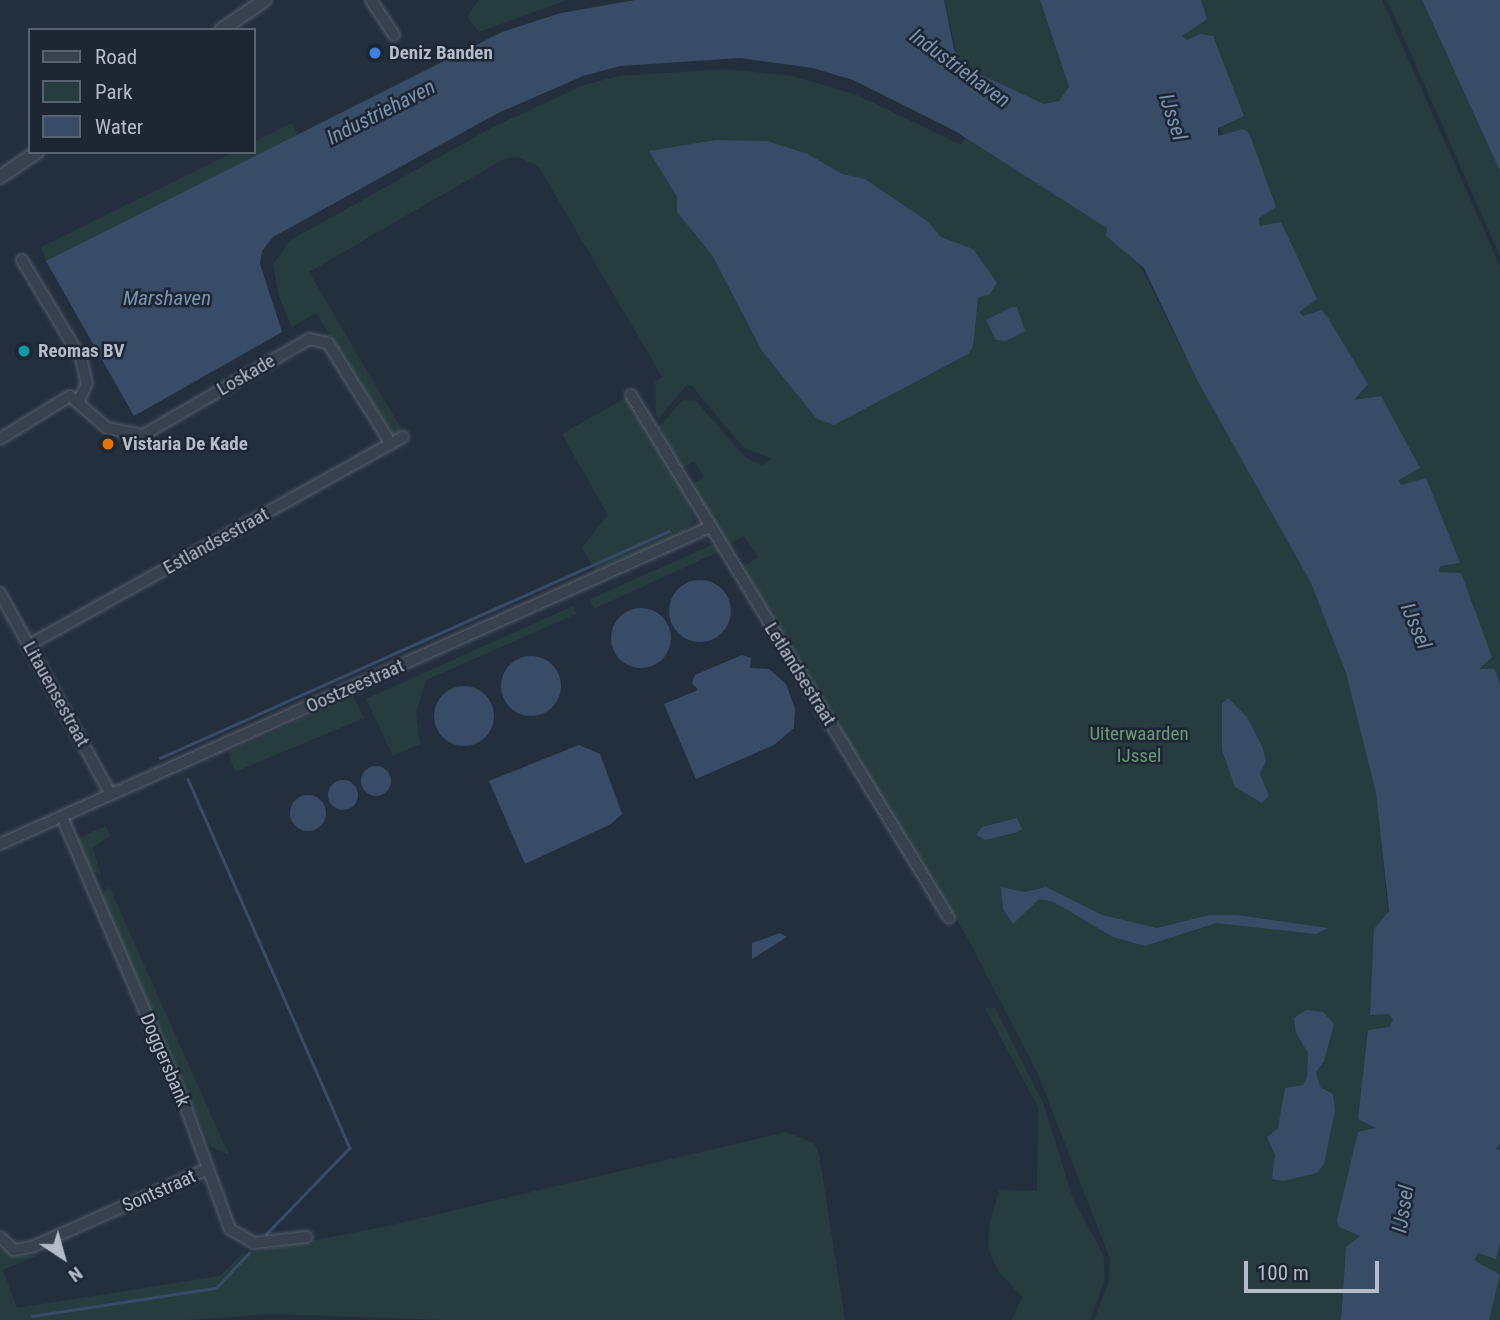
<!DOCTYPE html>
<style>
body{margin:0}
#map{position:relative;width:1500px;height:1320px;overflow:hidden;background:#242f3e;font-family:"Roboto Condensed",sans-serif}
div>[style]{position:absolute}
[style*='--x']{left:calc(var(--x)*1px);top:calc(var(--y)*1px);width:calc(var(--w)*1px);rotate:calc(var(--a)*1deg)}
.green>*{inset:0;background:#263c3f}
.water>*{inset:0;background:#394c67}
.round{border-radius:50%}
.stream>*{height:2.5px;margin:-1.25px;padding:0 1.25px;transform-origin:1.25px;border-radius:1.25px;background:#394c67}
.roads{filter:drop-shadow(0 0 2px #565f6c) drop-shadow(0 0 2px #565f6c)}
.minor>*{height:10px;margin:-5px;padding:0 5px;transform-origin:5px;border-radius:5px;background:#38414e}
.tertiary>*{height:12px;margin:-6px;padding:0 6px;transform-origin:6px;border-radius:6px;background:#38414e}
.dots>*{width:19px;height:19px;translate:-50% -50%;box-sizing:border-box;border:4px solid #1d2633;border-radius:50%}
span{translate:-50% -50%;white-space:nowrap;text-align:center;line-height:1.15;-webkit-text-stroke:5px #1d2633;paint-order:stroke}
.poi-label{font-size:19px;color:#b4bcc9;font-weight:700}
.left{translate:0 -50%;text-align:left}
.street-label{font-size:19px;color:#b4bcc9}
.park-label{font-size:19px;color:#6b9a76}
.water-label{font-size:21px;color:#7c92b1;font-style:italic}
.legend{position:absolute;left:28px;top:28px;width:228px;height:126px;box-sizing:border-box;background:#1d2633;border:2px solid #59626f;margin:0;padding:9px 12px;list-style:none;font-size:21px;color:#b4bcc9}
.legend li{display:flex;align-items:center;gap:14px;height:35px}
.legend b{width:35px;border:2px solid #59626f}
.north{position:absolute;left:28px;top:1222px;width:70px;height:70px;-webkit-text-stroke:5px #1d2633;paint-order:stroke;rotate:144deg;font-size:19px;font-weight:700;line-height:28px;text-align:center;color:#b4bcc9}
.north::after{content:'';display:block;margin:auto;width:24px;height:32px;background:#b4bcc9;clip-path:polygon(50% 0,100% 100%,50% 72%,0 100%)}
.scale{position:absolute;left:1244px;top:1261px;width:135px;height:32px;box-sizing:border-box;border:4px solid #b4bcc9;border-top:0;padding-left:9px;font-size:21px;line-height:24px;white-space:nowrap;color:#b4bcc9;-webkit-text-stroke:5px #1d2633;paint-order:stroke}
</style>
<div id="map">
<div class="green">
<div style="clip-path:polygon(479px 0,567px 0,479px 32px,467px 17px)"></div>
<div style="clip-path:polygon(944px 0,1040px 0,1069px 88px,1055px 106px,1125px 252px,1141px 267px,1198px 382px,1311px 583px,1346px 673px,1377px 797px,1398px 1019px,1360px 1236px,1346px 1247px,1341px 1320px,1094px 1320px,1109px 1281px,1110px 1259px,1037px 1072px,968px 939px,743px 567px,758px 557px,744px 536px,729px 544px,691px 486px,704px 477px,694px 461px,681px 469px,659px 427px,683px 400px,696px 401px,746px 458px,762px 465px,772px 459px,743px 447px,692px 386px,687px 385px,659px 418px,656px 416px,655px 382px,662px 377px,539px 167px,518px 157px,504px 159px,309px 272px,402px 430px,397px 433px,391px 432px,316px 313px,292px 327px,279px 297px,273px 265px,289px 241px,493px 127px,584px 85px,619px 76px,725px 69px,793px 76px,857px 95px,961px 145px,995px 84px,958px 59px)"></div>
<div style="clip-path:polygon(1169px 0,1382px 0,1491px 246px,1500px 267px,1500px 759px,1259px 226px)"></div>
<div style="clip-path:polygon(1387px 0,1422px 0,1500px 171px,1500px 256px)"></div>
<div style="clip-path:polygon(292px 123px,299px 137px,46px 261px,41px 247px,234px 152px,254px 152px,254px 142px)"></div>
<div style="clip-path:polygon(627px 397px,690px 504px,693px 521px,682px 534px,596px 571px,582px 548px,608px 515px,562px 434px)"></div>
<div style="clip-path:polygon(714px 544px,720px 551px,594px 609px,590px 599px)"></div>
<div style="clip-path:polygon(573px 606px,576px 614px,426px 680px,416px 713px,420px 744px,393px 756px,366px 699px)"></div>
<div style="clip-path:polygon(353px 695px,364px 718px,235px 772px,228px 752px)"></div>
<div style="clip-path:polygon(106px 826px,110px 836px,93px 848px,101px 875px,88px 869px,76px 839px)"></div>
<div style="clip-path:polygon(109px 886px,229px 1155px,211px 1147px,101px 897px)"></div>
<div style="clip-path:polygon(985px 1008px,995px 1008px,1044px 1105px,1073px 1199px,1103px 1254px,1105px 1279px,1090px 1320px,1012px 1320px,1022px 1297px,998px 1271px,988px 1247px,990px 1222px,999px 1190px,1037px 1191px,1038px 1107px)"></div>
<div style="clip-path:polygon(1500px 1115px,1500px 1320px,1472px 1320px,1473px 1258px)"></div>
<div style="clip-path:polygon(786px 1132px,814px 1143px,819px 1154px,845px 1320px,444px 1320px,273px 1314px,186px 1320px,0 1320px,0 1249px,16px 1256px,36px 1256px,3px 1270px,17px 1308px,220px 1276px,242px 1254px,383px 1227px)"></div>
</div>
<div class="water">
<div style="clip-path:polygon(635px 0,944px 0,954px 49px,964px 67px,1044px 104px,1059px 101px,1069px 87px,1040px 0,1201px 0,1207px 19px,1182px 36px,1187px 40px,1200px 34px,1213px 36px,1244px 116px,1218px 128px,1218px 136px,1243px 129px,1249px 133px,1276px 207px,1259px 218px,1260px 226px,1281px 222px,1317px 299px,1299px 312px,1303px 316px,1322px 310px,1328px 318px,1368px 384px,1354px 400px,1381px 396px,1420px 468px,1399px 480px,1401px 485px,1426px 478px,1460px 563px,1440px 566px,1439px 572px,1461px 573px,1492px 657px,1479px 669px,1495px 669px,1500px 685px,1500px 1143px,1496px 1149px,1500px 1150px,1500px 1243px,1496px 1259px,1478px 1253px,1474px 1260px,1500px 1275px,1489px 1320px,1341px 1320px,1346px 1247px,1360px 1236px,1339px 1227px,1337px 1220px,1358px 1132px,1376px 1128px,1358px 1119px,1368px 1030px,1389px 1027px,1393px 1020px,1389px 1014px,1370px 1015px,1374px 929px,1389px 911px,1376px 793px,1346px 673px,1311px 583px,1198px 382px,1144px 268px,1106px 236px,1107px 228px,955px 131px,853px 80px,813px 68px,740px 58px,620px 66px,583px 76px,498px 113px,273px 237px,262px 251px,260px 264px,282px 332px,134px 416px,46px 261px,502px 32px,561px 13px)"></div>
<div style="clip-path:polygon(1422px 0,1500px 0,1500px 171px)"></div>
<div style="clip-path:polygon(716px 140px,767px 141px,808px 154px,842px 174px,865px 179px,927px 221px,941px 237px,973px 249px,997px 283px,989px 295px,978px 297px,973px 347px,968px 354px,834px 425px,817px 419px,762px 351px,712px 255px,677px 212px,677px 197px,649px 151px)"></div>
<div style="clip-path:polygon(1012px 307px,1017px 307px,1025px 331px,1006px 341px,996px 340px,986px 320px)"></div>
<div class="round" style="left:669px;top:580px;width:62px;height:62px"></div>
<div class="round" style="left:611px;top:608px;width:60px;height:60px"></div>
<div style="clip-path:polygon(742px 655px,751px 658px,750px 668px,769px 669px,786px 684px,795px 709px,794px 728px,774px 745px,696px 779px,664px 704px,698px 690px,692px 683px,695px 675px)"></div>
<div class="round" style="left:501px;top:656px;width:60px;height:60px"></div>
<div class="round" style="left:434px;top:686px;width:60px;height:60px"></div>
<div style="clip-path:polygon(1228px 698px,1247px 717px,1262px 746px,1266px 761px,1260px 774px,1269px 796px,1262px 803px,1235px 787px,1222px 750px,1222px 704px)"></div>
<div style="clip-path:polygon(579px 745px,600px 754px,622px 814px,611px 824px,525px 864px,489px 781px)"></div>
<div class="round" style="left:361px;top:766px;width:30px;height:30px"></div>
<div class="round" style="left:328px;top:780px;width:30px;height:30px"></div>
<div class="round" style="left:290px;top:795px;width:36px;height:36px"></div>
<div style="clip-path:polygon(1017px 818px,1022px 829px,1018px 832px,985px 840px,976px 835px,982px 827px)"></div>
<div style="clip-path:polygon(1001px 887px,1025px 892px,1046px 887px,1102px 915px,1157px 928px,1209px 915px,1237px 915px,1328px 928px,1316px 934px,1216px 923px,1145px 946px,1113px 937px,1054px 902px,1039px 899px,1013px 924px,1003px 909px)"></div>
<div style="clip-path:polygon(780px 933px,787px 937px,752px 959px,752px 943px)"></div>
<div style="clip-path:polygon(1306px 1010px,1323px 1012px,1334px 1024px,1324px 1061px,1316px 1072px,1320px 1087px,1333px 1094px,1335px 1110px,1324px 1164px,1317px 1173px,1283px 1181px,1272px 1179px,1275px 1155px,1267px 1137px,1278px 1128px,1285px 1088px,1303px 1085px,1307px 1078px,1308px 1053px,1296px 1033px,1294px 1018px)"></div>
</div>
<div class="stream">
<div style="--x:160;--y:758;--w:557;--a:-24.04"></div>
<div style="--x:188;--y:779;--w:403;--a:66.3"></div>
<div style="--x:350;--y:1148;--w:120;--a:134"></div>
<div style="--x:32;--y:1316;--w:186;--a:-8.7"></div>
<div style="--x:216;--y:1288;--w:48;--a:-46.7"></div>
</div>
<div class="roads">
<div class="minor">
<div style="--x:371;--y:0;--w:42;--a:56.7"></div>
<div style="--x:22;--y:260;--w:114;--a:59"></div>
<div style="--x:81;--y:358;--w:26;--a:77"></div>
<div style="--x:87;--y:383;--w:20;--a:114"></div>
<div style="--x:631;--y:395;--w:612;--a:58.7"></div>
<div style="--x:0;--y:439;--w:82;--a:-31.6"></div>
<div style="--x:70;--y:396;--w:49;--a:40.9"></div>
<div style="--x:107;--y:428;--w:37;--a:11"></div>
<div style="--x:143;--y:435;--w:192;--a:-30"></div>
<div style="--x:309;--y:339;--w:19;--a:12"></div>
<div style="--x:328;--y:343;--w:119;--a:58"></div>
<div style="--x:0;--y:593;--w:230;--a:61.2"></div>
<div style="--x:29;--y:645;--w:428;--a:-29.1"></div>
<div style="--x:62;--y:817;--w:313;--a:66.9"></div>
<div style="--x:185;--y:1105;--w:132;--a:70.1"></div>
<div style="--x:230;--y:1229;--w:28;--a:30"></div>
<div style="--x:254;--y:1243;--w:53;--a:-6.5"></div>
<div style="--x:0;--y:844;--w:778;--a:-24.06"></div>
<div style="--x:0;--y:1237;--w:19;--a:43"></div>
<div style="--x:14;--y:1250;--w:18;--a:-9"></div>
<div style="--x:32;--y:1247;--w:189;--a:-24"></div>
</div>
<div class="tertiary">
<div style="--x:221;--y:30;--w:53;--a:-34.3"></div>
<div style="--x:0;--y:177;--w:45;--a:-34"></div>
</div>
</div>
<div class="dots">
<div style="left:375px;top:53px;background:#3f7fe0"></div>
<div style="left:24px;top:351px;background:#0f9aa8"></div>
<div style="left:108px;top:444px;background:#e8710a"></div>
</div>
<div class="poi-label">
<span class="left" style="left:389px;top:53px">Deniz Banden</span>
<span class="left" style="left:38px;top:351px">Reomas BV</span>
<span class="left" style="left:122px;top:444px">Vistaria De Kade</span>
</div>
<div class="street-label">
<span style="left:246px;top:375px;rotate:-30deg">Loskade</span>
<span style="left:216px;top:541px;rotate:-29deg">Estlandsestraat</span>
<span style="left:800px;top:674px;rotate:58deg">Letlandsestraat</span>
<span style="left:355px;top:686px;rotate:-24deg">Oostzeestraat</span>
<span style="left:56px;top:694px;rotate:61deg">Litauensestraat</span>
<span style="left:165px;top:1060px;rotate:67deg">Doggersbank</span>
<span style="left:159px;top:1191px;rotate:-24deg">Sontstraat</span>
</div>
<div class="park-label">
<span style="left:1139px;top:745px">Uiterwaarden<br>IJssel</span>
</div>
<div class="water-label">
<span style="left:960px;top:68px;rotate:36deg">Industriehaven</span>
<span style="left:381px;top:112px;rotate:-27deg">Industriehaven</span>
<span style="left:1173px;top:117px;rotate:72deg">IJssel</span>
<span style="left:167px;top:298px">Marshaven</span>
<span style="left:1416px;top:626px;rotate:67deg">IJssel</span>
<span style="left:1403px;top:1209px;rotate:-81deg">IJssel</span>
</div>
<ul class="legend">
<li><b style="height:9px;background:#38414e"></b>Road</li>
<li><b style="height:19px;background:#263c3f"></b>Park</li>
<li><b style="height:19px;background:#394c67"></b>Water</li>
</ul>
<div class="north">N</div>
<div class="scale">100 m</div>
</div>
